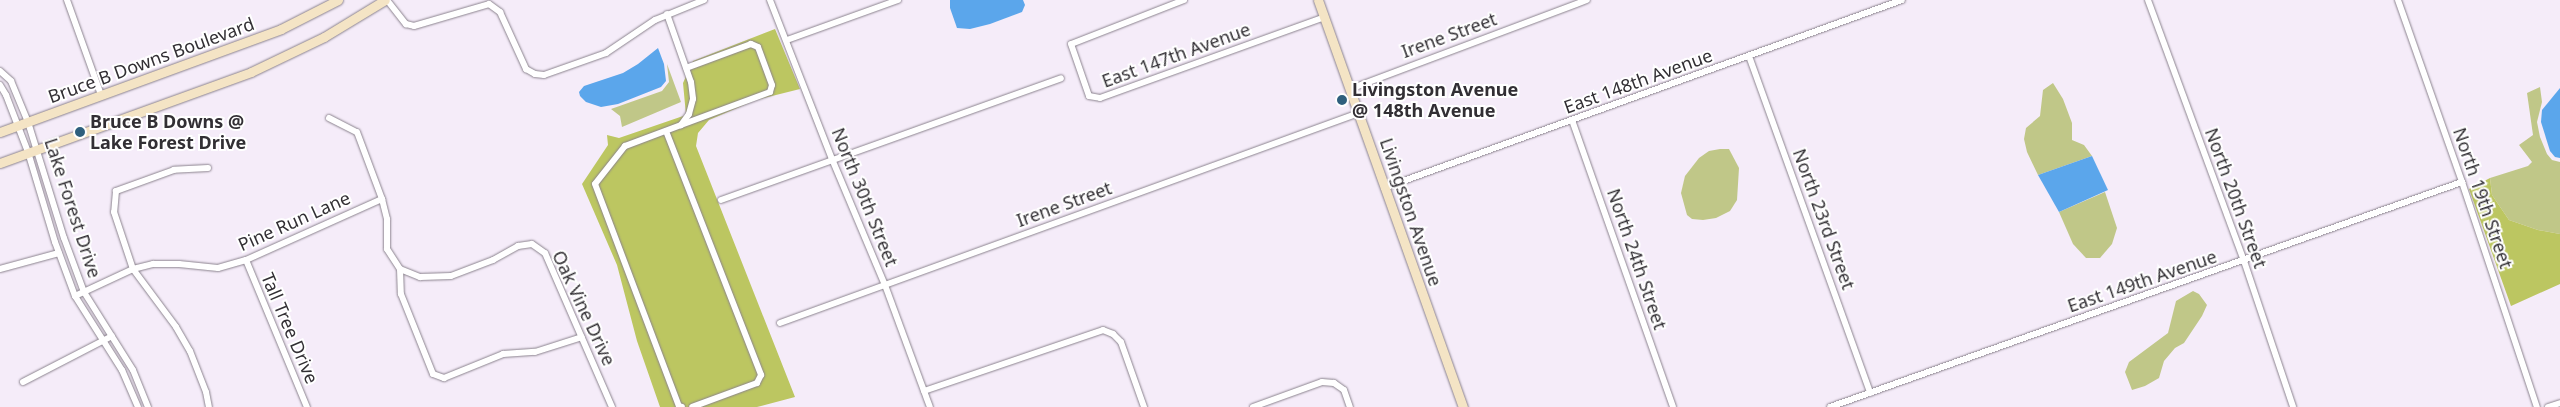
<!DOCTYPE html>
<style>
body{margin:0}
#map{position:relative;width:2560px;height:407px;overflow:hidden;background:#f5ecf9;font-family:"Noto Sans",sans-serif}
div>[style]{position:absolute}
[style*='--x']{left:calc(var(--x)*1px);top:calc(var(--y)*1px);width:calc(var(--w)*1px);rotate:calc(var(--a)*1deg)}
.green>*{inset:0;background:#c0c788}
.forest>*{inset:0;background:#bcc661}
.water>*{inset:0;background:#5ba6eb}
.roads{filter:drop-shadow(0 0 1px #8b838e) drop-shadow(0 0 1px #8b838e)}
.street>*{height:6px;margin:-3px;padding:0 3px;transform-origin:3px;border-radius:3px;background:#fff}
.secondary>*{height:9px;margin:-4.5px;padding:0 4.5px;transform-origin:4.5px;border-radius:4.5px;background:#f4e4c5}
.dots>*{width:14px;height:14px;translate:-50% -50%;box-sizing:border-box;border:2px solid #fff;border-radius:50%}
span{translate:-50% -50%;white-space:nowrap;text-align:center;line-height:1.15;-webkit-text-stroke:4px #fff;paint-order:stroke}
.street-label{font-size:18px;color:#322f34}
.poi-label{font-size:18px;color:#322f34;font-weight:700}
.left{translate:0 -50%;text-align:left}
</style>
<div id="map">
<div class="green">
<div style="clip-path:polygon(667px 64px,681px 102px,622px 127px,620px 116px,611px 109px,662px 91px,669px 82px)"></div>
<div style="clip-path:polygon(2053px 83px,2063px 99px,2072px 123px,2072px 140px,2084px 145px,2092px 156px,2038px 175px,2027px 152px,2024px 139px,2026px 128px,2040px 116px,2043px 90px)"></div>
<div style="clip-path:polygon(2540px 87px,2542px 102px,2537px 122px,2540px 137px,2547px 154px,2552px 160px,2560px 162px,2560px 234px,2538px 230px,2509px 220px,2492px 195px,2490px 178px,2528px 166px,2532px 162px,2519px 145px,2533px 135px,2527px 93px)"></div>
<div style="clip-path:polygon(1720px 149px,1729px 149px,1739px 168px,1737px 200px,1730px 211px,1716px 218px,1703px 220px,1692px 219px,1687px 215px,1681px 193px,1685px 176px,1699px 158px,1709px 151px)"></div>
<div style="clip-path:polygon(2105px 192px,2117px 228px,2112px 244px,2100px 258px,2086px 258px,2073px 244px,2059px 212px)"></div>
<div style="clip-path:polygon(2193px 291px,2199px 294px,2207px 305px,2202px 316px,2184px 343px,2175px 348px,2164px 361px,2159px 378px,2145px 386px,2132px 390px,2125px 372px,2129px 362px,2168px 333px,2176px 301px)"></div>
</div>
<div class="forest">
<div style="clip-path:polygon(775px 29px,800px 89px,756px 100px,709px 120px,698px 133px,696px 146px,795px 397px,757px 407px,660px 407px,637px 341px,617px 265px,582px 184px,608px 145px,607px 135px,619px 138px,686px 115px,683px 83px,693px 61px)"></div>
<div style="clip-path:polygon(2490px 178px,2492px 195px,2509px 220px,2538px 230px,2560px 234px,2560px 284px,2511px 306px,2469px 189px)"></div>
</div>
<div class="water">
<div style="clip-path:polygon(950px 0,1023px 0,1025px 5px,1022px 12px,990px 24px,970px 29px,957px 28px,950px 8px)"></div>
<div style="clip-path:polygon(658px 48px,664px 64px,666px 81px,661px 87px,618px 104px,601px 107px,586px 102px,580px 96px,579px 92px,584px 86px,623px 73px,638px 64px)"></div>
<div style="clip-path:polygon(2560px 88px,2560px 158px,2555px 157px,2550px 151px,2541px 122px,2542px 110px)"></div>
<div style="clip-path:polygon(2092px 156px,2108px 190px,2059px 212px,2038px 175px)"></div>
</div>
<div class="roads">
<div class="street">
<div style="--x:67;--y:0;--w:101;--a:70.3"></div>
<div style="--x:387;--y:0;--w:31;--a:52"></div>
<div style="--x:406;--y:24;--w:8;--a:14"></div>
<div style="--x:414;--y:26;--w:78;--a:-16.3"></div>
<div style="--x:489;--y:4;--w:14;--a:36"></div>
<div style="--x:500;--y:12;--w:63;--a:65.5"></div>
<div style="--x:526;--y:69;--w:10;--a:29"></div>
<div style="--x:535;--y:74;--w:9;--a:6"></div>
<div style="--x:544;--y:75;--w:66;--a:-19.5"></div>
<div style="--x:606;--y:53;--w:59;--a:-34"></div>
<div style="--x:655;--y:20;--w:53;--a:-22.2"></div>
<div style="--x:770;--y:0;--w:171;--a:68.7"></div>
<div style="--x:832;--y:159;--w:137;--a:67.2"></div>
<div style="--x:885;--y:285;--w:130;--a:69.8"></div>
<div style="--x:1184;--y:0;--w:121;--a:158.7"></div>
<div style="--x:1071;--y:44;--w:55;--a:70.9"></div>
<div style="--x:1089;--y:96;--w:11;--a:10"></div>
<div style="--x:1100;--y:98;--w:239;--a:-19.8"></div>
<div style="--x:2148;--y:0;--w:278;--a:69.8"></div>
<div style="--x:2244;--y:261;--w:154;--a:71.4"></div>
<div style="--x:2398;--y:0;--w:193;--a:70.6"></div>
<div style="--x:2462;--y:182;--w:237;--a:71.6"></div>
<div style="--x:667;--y:14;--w:72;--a:70.6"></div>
<div style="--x:691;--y:82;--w:17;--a:83"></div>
<div style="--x:693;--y:99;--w:16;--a:105"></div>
<div style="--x:689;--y:114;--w:14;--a:126"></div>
<div style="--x:681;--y:125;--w:60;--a:159.4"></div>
<div style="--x:625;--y:146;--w:48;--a:128.3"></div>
<div style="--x:595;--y:184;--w:237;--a:69.3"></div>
<div style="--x:679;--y:406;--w:3;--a:18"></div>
<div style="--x:787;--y:40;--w:118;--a:-19.8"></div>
<div style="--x:1749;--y:56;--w:358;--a:70.2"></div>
<div style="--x:0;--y:71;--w:15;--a:42"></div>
<div style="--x:11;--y:81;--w:44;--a:67.5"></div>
<div style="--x:28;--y:122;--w:121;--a:72.8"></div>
<div style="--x:64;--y:238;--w:58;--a:69.7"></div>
<div style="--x:84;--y:292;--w:92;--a:57.9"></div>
<div style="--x:133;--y:370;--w:40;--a:68"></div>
<div style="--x:0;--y:85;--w:12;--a:59"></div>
<div style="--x:6;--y:95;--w:61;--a:68.9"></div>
<div style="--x:28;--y:152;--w:94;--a:73.3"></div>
<div style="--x:55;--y:242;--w:58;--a:69.7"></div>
<div style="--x:75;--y:296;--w:88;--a:57.6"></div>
<div style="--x:122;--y:370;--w:40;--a:66.6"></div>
<div style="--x:1350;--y:89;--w:253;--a:-20.6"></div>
<div style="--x:329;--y:118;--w:31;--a:27"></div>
<div style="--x:357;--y:132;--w:72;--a:69.5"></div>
<div style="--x:382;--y:199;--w:21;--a:76"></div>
<div style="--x:387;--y:219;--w:30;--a:90"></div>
<div style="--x:387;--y:249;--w:24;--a:57"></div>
<div style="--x:400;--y:269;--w:25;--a:88"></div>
<div style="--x:401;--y:294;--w:86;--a:68.2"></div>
<div style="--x:433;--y:374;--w:12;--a:20"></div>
<div style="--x:444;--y:378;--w:64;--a:-22.1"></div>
<div style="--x:503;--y:354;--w:32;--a:-4"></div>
<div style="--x:535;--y:352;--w:49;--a:-17.7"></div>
<div style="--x:1572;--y:120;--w:304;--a:70.6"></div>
<div style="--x:681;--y:125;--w:95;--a:-20.3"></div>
<div style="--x:770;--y:92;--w:7;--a:-74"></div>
<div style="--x:772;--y:85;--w:40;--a:-110.2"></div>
<div style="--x:758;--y:47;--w:8;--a:-157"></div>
<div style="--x:751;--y:44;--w:69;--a:159.7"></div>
<div style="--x:666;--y:131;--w:262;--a:68.7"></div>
<div style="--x:761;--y:375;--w:9;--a:117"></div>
<div style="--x:757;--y:383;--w:69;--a:159.7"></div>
<div style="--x:208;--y:168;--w:34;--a:177"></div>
<div style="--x:174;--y:170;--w:62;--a:160.1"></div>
<div style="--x:116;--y:191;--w:21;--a:95"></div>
<div style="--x:114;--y:212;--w:60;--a:71.6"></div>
<div style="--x:133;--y:269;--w:72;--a:53.4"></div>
<div style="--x:176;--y:327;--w:28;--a:60"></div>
<div style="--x:190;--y:351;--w:44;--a:68.7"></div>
<div style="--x:206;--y:392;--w:15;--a:79"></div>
<div style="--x:1384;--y:188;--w:551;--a:-19.95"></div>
<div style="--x:721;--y:200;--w:361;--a:-19.7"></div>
<div style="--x:246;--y:260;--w:159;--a:67.5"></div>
<div style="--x:0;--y:269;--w:61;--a:-15.2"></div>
<div style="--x:400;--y:269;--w:22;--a:22"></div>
<div style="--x:420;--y:277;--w:31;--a:-2"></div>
<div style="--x:451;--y:276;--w:45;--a:-20.9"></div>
<div style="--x:493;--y:260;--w:29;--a:-29"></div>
<div style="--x:518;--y:246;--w:14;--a:-8"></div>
<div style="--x:532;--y:244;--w:16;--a:35"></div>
<div style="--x:545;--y:253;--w:168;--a:66.5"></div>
<div style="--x:75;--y:296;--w:64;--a:-25"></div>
<div style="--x:133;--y:269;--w:21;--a:-14"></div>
<div style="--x:153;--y:264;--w:26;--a:0"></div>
<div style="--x:179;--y:264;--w:39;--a:6"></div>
<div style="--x:218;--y:268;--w:29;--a:-16"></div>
<div style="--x:246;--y:260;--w:149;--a:-24.2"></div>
<div style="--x:780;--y:323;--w:616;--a:-19.94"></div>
<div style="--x:23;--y:382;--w:100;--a:-27.3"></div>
<div style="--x:924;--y:391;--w:189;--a:-18.8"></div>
<div style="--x:1103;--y:330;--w:11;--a:22"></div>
<div style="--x:1113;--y:334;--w:11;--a:45"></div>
<div style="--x:1121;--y:342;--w:69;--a:70.5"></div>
<div style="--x:1253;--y:407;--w:73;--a:-19.9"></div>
<div style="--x:1322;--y:382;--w:12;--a:5"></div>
<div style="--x:1334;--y:383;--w:12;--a:35"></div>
<div style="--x:1344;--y:390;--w:18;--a:71"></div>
<div style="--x:1830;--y:407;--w:671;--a:-19.6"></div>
<div style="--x:2548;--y:407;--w:13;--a:-18"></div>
</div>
<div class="secondary">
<div style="--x:1318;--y:0;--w:432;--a:70.4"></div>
<div style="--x:0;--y:132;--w:299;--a:-20.1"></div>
<div style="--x:281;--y:29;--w:64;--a:-27"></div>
<div style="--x:0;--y:163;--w:267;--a:-19.9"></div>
<div style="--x:251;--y:72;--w:81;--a:-25.6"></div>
<div style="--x:324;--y:37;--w:71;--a:-31.2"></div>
</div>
</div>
<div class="dots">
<div style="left:1342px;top:100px;background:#2e5f7d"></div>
<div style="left:80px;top:132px;background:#2e5f7d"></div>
</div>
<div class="street-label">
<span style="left:1449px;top:35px;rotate:-20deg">Irene Street</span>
<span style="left:1176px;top:55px;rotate:-20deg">East 147th Avenue</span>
<span style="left:151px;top:60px;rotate:-20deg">Bruce B Downs Boulevard</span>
<span style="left:1638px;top:81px;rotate:-20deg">East 148th Avenue</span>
<span style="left:865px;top:197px;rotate:68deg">North 30th Street</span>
<span style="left:2236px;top:198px;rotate:70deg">North 20th Street</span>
<span style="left:2483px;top:198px;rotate:71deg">North 19th Street</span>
<span style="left:1064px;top:204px;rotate:-20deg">Irene Street</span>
<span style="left:73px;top:208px;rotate:72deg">Lake Forest Drive</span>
<span style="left:1411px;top:212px;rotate:71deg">Livingston Avenue</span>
<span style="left:1824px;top:219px;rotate:70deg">North 23rd Street</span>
<span style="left:294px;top:221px;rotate:-24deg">Pine Run Lane</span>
<span style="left:1637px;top:259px;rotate:71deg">North 24th Street</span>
<span style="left:2142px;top:281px;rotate:-19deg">East 149th Avenue</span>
<span style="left:584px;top:308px;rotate:65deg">Oak Vine Drive</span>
<span style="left:290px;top:328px;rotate:67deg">Tall Tree Drive</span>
</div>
<div class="poi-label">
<span class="left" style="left:1352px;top:100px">Livingston Avenue<br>@ 148th Avenue</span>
<span class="left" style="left:90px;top:132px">Bruce B Downs @<br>Lake Forest Drive</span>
</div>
</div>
